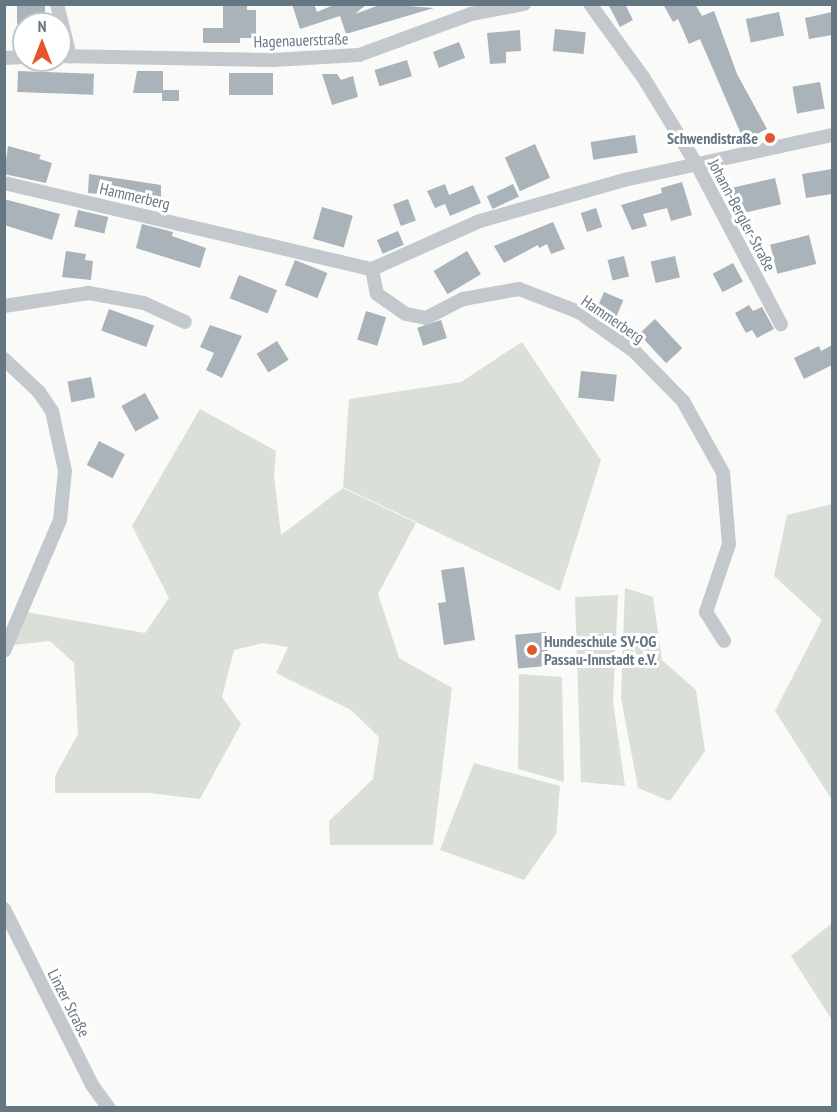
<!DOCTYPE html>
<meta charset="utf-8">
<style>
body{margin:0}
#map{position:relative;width:837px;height:1112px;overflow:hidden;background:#fafaf8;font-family:"PT Sans Narrow",sans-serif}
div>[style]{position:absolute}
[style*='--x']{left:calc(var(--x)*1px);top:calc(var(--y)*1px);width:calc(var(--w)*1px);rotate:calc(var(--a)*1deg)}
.green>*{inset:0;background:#dadfd7}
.building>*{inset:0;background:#aab3b9;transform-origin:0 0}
.street>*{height:14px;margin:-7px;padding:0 7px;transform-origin:7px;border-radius:7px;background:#c3c8cc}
.dots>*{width:16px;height:16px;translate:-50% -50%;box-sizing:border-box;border:3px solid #fff;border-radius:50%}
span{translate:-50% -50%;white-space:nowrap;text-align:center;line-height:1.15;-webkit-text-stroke:6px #fff;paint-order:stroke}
.street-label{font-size:16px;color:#657683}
.poi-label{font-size:16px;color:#657683;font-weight:700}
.right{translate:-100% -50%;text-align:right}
.left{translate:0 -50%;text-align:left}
.frame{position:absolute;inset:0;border:6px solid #657683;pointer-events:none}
.north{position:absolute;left:12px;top:12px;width:60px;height:60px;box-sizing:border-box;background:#fff;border:2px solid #c1c8cd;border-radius:50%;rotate:0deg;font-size:16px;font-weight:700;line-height:24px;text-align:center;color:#657683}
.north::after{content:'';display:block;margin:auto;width:21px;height:27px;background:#e4572e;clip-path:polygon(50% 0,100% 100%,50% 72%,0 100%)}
</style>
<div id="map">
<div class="green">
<div style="clip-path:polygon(522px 342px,601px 460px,560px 591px,343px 487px,349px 399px,461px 382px)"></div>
<div style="clip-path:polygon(200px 409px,276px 451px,274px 476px,281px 535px,343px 488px,416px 523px,378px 594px,399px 658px,452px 688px,433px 845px,330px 845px,329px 821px,373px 779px,379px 737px,351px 710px,276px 673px,288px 647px,263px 643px,234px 650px,222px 697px,241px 724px,200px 799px,149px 793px,55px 793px,55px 776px,78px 734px,74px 663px,50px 641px,13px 645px,26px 612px,145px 633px,169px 598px,132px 526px)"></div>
<div style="clip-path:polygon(832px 504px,832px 800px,775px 711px,822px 620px,774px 576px,787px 515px)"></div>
<div style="clip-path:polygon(625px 588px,653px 597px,662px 660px,696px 690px,705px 751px,670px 801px,638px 788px,621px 698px)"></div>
<div style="clip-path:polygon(618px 595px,613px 702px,625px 786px,581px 782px,575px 597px)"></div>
<div style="clip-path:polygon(519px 674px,562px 677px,564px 782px,518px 769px)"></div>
<div style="clip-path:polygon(474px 763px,560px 786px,556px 834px,524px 880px,440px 850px)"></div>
<div style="clip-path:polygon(832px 923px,832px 1020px,791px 956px)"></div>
</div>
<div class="building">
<div style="left:17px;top:4px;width:28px;height:20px"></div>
<div style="clip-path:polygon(223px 4px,247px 4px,247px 10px,256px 10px,256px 38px,240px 38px,240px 43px,203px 43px,203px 28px,223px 28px)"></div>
<div style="clip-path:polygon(292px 4px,314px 4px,317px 12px,336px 4px,367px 4px,355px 14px,382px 4px,434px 8px,346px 34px,340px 16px,300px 29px)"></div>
<div style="clip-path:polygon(608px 4px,625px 4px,633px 20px,620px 27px)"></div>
<div style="clip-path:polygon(663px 4px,695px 4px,702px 16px,714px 11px,737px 74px,767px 129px,744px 141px,700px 39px,689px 44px,678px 19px,673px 22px)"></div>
<div style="left:779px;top:12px;width:24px;height:34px;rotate:78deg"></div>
<div style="clip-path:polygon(832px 12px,832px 35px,809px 39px,805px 18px)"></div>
<div style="left:555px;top:29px;width:31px;height:22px;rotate:6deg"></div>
<div style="clip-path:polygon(520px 30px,521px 51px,506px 52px,506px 63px,490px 64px,487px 33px)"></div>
<div style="left:459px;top:42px;width:17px;height:28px;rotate:69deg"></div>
<div style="left:407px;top:60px;width:17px;height:34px;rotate:73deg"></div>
<div style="left:18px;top:71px;width:76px;height:21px;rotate:2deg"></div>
<div style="clip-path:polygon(137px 71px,163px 71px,163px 90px,179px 90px,179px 101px,162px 101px,162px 93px,133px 93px)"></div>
<div style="left:229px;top:73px;width:44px;height:22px"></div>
<div style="clip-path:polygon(322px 74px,337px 74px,341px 80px,353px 76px,358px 97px,332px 105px)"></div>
<div style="left:820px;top:82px;width:27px;height:28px;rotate:80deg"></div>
<div style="left:635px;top:135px;width:18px;height:45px;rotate:81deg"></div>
<div style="left:535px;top:144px;width:37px;height:33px;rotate:66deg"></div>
<div style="clip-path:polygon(8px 146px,41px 155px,39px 159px,52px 163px,46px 183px,4px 174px)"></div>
<div style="clip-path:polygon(832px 169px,832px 194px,806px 198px,802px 174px)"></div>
<div style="clip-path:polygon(89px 174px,161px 185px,161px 200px,88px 193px)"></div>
<div style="left:775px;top:178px;width:27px;height:45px;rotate:77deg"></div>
<div style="clip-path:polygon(682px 182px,692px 215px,671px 221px,667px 208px,643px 214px,647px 226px,632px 230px,621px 205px,662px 193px,661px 188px)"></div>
<div style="clip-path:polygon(445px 184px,449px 195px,473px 185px,481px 203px,450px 216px,445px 204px,435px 208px,427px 191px)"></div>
<div style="left:513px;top:184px;width:14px;height:29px;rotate:65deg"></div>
<div style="clip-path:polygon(4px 199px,60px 214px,52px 240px,4px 225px)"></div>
<div style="left:408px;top:199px;width:23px;height:16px;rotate:70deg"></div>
<div style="left:322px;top:207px;width:32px;height:33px;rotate:16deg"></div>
<div style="left:596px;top:208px;width:20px;height:16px;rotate:72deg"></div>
<div style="left:78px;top:210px;width:31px;height:17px;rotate:13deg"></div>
<div style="clip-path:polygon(553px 222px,565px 249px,551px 254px,547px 244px,539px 248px,538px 245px,504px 263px,494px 246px)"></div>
<div style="clip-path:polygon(142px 224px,173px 232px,172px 236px,206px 248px,200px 268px,136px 248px)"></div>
<div style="left:398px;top:231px;width:15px;height:23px;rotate:67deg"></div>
<div style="left:809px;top:235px;width:30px;height:40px;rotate:76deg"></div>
<div style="clip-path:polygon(66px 251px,86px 254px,85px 260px,93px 261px,91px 280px,62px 277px)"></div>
<div style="left:467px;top:251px;width:27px;height:39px;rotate:59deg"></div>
<div style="left:624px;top:256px;width:21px;height:17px;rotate:76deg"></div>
<div style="left:675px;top:256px;width:22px;height:25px;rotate:77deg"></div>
<div style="left:295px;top:260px;width:35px;height:27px;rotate:22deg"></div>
<div style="left:733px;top:263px;width:21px;height:23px;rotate:62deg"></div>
<div style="left:239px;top:275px;width:41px;height:25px;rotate:22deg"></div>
<div style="left:604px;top:292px;width:21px;height:22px;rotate:23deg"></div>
<div style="clip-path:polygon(749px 305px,753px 311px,762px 307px,774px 329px,757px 338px,752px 330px,746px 333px,735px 313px)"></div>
<div style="left:109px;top:309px;width:48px;height:23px;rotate:20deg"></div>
<div style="left:366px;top:311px;width:21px;height:30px;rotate:17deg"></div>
<div style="left:655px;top:319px;width:40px;height:22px;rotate:47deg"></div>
<div style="left:441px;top:320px;width:19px;height:25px;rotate:72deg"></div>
<div style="clip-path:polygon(210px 325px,242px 336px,222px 378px,206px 370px,214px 353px,200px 347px)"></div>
<div style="left:277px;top:341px;width:22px;height:24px;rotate:58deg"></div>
<div style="clip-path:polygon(832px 345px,832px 365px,804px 379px,794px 358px,819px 346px,821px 351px)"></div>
<div style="left:581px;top:371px;width:36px;height:27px;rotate:6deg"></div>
<div style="left:91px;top:377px;width:21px;height:24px;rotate:79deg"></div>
<div style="left:145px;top:393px;width:29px;height:27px;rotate:61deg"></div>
<div style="left:99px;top:441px;width:29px;height:27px;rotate:27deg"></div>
<div style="clip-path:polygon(464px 567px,475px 640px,444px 645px,438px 603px,446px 602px,441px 570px)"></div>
<div style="left:546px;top:632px;width:34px;height:31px;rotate:85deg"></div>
</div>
<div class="street">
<div style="--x:57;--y:4;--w:54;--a:76"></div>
<div style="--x:590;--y:4;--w:90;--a:54"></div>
<div style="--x:643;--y:77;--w:103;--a:58.5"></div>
<div style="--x:697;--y:165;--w:180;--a:62.2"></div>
<div style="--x:60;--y:56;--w:212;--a:1.1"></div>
<div style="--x:272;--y:60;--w:87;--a:-3.3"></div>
<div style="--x:359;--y:55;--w:119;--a:-20.1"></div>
<div style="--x:471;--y:14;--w:54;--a:-10.7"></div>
<div style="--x:4;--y:58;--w:20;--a:-3"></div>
<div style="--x:4;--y:183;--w:378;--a:13.2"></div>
<div style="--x:372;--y:269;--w:25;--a:79"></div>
<div style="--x:377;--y:294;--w:35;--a:35"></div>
<div style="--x:406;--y:314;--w:20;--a:11"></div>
<div style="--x:426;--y:318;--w:42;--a:-27.2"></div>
<div style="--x:463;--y:299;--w:57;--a:-10.1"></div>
<div style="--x:519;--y:289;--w:64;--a:21"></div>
<div style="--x:579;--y:312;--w:69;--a:35.5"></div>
<div style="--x:635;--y:352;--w:69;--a:45.6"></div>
<div style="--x:683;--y:401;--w:82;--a:60.9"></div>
<div style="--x:723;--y:473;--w:71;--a:85.2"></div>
<div style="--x:729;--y:544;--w:72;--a:108.7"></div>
<div style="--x:706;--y:612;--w:34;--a:58"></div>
<div style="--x:372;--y:269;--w:118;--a:-24"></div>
<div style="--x:480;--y:221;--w:150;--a:-15.9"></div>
<div style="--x:624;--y:180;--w:213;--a:-12.2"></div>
<div style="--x:4;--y:306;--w:86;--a:-8.7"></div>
<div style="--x:89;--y:293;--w:56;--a:10.3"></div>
<div style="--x:144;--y:303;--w:45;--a:24.9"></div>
<div style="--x:4;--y:359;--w:48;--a:43.3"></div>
<div style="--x:39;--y:392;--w:23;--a:56"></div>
<div style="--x:52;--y:411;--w:61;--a:77.8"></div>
<div style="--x:65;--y:471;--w:49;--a:95.8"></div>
<div style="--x:60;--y:520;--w:142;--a:113.1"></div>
<div style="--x:4;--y:909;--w:197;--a:63.4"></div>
<div style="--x:92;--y:1085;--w:29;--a:54"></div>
</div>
<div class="dots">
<div style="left:770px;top:138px;background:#e4572e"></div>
<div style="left:532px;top:650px;background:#e4572e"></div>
</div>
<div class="street-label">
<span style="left:301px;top:40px;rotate:-2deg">Hagenauerstraße</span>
<span style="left:135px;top:196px;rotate:13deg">Hammerberg</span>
<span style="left:742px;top:215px;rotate:62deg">Johann-Bergler-Straße</span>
<span style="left:613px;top:319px;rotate:34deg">Hammerberg</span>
<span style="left:69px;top:1003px;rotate:63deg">Linzer Straße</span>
</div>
<div class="poi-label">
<span class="right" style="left:758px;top:138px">Schwendistraße</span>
<span class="left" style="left:544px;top:650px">Hundeschule SV-OG<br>Passau-Innstadt e.V.</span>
</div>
<div class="frame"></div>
<div class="north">N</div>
</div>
